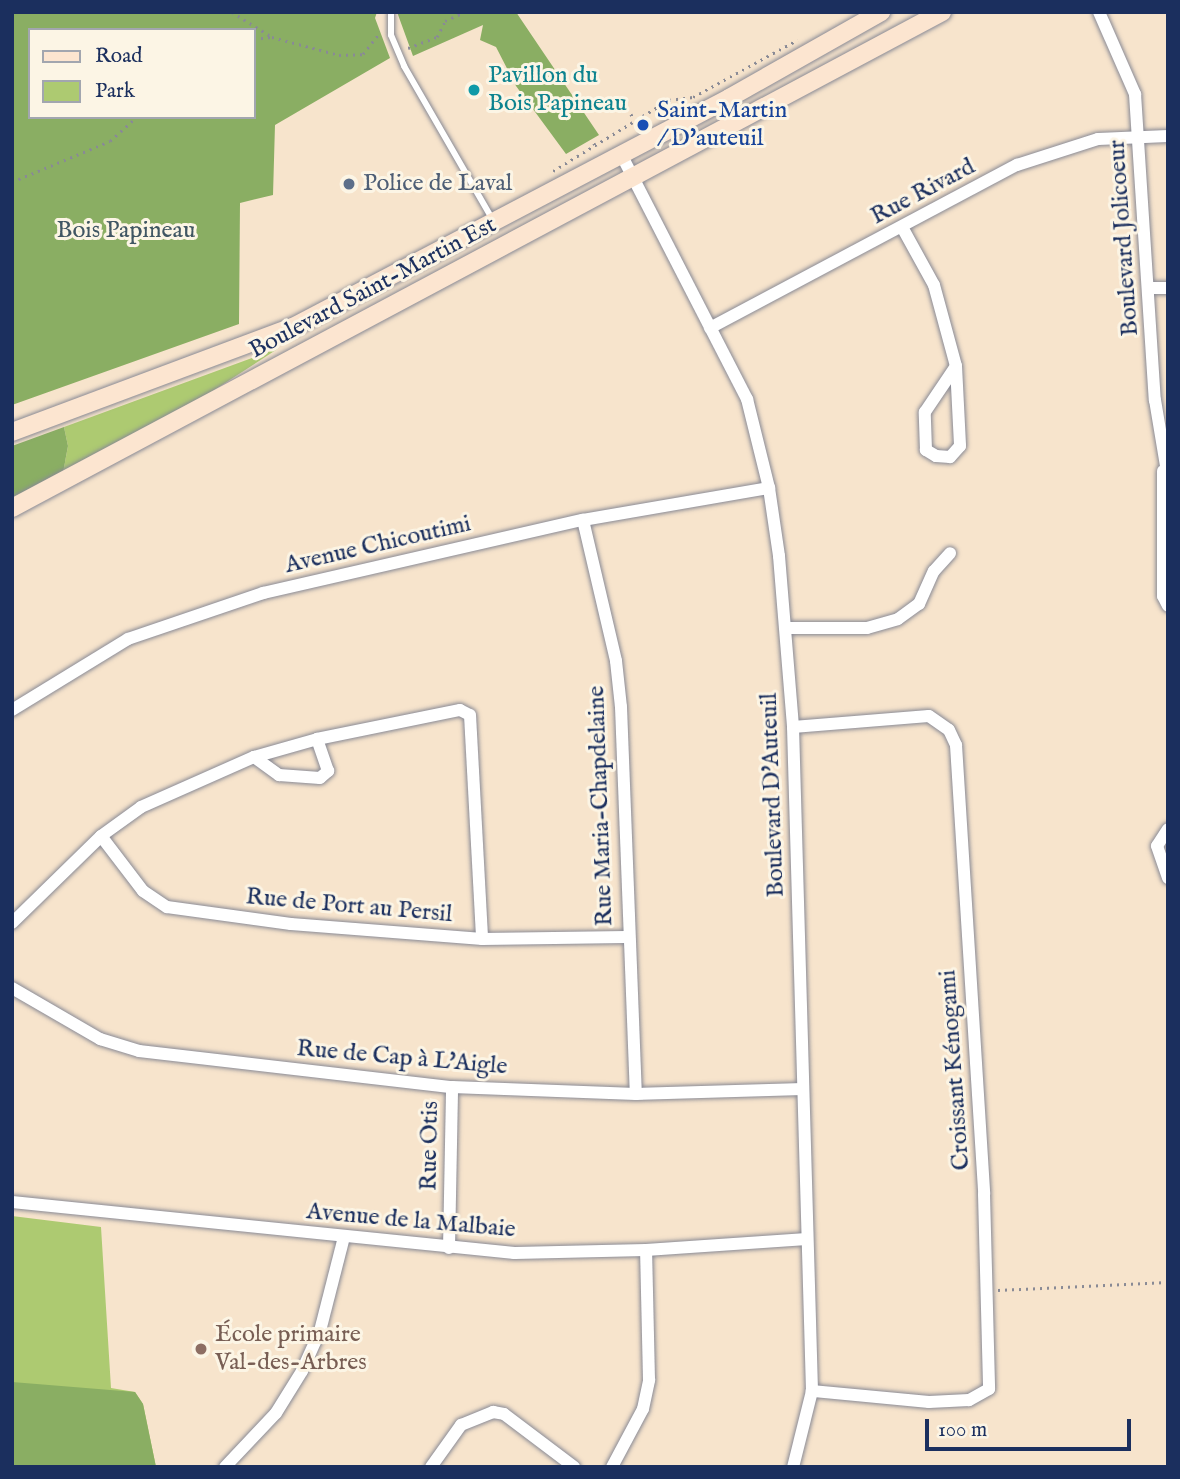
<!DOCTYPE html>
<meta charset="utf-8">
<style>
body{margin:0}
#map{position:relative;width:1180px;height:1479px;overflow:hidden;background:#f7e4cc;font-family:"IM FELL English",serif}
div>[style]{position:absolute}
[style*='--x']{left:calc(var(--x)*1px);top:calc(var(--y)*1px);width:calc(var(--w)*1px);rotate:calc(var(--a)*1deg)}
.green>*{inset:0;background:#adca71}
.forest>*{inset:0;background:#8aae63}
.path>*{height:2.5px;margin-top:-1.25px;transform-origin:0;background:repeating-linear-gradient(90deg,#898a95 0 2px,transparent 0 7px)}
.roads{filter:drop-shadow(0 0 2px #898a95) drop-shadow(0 0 2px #898a95)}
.lane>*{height:6px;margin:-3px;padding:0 3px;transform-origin:3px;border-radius:3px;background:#fff}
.street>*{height:12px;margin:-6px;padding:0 6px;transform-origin:6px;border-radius:6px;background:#fff}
.secondary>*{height:18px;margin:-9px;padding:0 9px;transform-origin:9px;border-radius:9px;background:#fce5d0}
.dots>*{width:19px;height:19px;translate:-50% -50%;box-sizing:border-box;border:4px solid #fcf5e5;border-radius:50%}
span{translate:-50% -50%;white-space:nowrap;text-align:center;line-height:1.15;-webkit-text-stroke:6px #fcf5e5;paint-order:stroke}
.culture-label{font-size:24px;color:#0d838f}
.left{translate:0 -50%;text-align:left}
.transit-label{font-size:24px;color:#164399}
.service-label{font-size:24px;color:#4e5e75}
.street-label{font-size:24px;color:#1b2f5e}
.park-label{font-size:24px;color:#405663}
.education-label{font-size:24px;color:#785e54}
.frame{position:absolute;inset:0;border:14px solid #1b2f5e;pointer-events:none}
.legend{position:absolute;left:28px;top:28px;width:228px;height:91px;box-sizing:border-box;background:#fcf5e5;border:2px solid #a2a6af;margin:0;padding:9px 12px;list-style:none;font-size:21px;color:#1b2f5e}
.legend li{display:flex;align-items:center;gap:14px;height:35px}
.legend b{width:35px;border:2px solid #a2a6af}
.scale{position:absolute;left:925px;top:1419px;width:206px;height:32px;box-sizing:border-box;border:4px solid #1b2f5e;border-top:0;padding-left:9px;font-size:21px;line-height:24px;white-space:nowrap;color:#1b2f5e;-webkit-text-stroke:5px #fcf5e5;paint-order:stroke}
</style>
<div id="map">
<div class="green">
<div style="clip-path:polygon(279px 348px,208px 394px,63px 473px,68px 446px,64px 427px)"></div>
<div style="clip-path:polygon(12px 1216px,101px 1227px,111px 1388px,135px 1392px,143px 1404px,156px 1467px,12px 1467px)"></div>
</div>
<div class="forest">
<div style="clip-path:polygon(evenodd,12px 12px,377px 12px,375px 18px,390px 58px,275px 125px,273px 195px,240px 203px,239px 324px,12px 405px,12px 12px,30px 30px,254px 30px,254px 117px,30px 117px,30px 30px)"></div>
<div style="clip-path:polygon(397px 12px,516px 12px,599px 135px,566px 154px,516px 86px,496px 47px,480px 40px,483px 25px,413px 56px)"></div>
<div style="clip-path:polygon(64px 427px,68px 446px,63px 473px,12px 498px,12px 446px)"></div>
<div style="clip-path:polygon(12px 1382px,135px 1392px,143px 1404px,156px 1467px,12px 1467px)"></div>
</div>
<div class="path">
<div style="--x:232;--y:12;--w:47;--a:32"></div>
<div style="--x:272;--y:37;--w:69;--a:15"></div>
<div style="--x:339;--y:55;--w:24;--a:-2"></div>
<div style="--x:363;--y:54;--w:28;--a:-52"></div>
<div style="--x:254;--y:39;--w:17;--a:-7"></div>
<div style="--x:408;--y:48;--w:31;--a:-21"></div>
<div style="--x:437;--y:37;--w:18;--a:-63"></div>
<div style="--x:445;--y:21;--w:21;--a:-25"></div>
<div style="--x:631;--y:114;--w:4;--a:56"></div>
<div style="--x:594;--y:143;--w:2;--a:63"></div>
<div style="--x:553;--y:171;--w:136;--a:-31.5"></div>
<div style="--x:669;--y:100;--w:24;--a:-7"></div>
<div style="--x:693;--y:97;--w:119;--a:-28.7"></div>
<div style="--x:12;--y:182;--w:106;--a:-22.7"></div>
<div style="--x:110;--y:141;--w:36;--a:-42"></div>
<div style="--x:998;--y:1290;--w:170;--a:-2.7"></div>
</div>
<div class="roads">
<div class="lane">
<div style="--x:391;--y:12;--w:23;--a:90"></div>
<div style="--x:391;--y:35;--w:34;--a:67"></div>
<div style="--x:404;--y:66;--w:178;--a:60"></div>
</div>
<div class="street">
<div style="--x:1099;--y:12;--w:90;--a:66.3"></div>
<div style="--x:1135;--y:94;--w:307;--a:86.3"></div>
<div style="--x:1155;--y:400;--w:79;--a:80.5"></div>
<div style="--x:621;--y:154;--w:276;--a:62.8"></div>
<div style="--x:747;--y:399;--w:92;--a:76.1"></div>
<div style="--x:769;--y:488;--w:69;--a:81.6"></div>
<div style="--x:779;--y:556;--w:172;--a:85.3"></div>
<div style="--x:793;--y:727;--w:664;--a:88.36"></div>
<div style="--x:812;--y:1391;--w:78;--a:104"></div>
<div style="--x:902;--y:227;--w:66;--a:61.1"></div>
<div style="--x:934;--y:285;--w:84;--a:74.8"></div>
<div style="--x:956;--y:366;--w:80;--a:87.1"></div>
<div style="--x:960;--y:446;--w:15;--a:132"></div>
<div style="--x:950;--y:457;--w:14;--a:-176"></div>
<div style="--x:936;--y:456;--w:12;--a:-149"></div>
<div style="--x:926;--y:450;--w:38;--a:-92"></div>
<div style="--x:925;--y:412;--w:55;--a:-56"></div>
<div style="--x:1148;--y:288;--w:20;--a:0"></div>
<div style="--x:710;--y:328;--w:348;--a:-28"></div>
<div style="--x:1017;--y:165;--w:85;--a:-17.8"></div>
<div style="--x:1098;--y:139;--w:70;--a:-2.5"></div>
<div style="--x:1163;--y:471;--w:125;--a:90"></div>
<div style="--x:1163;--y:596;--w:11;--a:63"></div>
<div style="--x:583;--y:520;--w:145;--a:76.8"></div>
<div style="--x:616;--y:661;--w:46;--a:83.8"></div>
<div style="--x:621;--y:707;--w:387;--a:87.8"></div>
<div style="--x:787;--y:628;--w:80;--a:0"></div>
<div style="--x:867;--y:628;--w:32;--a:-16"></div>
<div style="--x:898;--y:619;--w:26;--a:-36"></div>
<div style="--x:919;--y:604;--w:36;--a:-66"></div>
<div style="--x:934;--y:571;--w:24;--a:-48"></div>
<div style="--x:12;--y:710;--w:136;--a:-31.5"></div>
<div style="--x:128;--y:639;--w:143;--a:-18.8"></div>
<div style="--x:263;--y:593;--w:328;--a:-12.9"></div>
<div style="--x:583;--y:520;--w:189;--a:-9.8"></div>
<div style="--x:793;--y:727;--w:136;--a:-4.6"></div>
<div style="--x:929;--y:716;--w:24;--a:35"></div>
<div style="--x:949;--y:730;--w:17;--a:65"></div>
<div style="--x:956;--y:745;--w:450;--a:86.4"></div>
<div style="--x:984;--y:1194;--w:195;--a:88.5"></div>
<div style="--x:989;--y:1389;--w:23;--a:151"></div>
<div style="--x:969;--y:1400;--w:40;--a:177.1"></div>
<div style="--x:929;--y:1402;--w:118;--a:-174.6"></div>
<div style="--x:254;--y:757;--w:31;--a:36"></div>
<div style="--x:279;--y:775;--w:41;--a:4.2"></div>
<div style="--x:320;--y:778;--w:11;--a:-41"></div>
<div style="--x:328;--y:771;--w:34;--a:-109"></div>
<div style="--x:1168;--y:829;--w:20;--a:123"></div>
<div style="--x:1157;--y:846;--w:34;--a:71"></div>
<div style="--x:101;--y:836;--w:69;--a:52.6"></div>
<div style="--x:143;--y:891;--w:29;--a:34"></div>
<div style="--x:167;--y:907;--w:125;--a:7.8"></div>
<div style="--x:291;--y:924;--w:192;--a:4.5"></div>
<div style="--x:482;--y:939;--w:144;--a:-0.8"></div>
<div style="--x:12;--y:923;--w:124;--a:-44.3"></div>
<div style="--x:101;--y:836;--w:49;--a:-35.9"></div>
<div style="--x:141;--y:807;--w:124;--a:-23.9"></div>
<div style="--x:254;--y:757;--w:66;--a:-15.9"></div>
<div style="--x:317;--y:739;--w:146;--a:-11.5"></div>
<div style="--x:460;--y:710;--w:11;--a:27"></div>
<div style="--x:470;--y:715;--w:224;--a:86.9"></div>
<div style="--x:12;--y:988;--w:102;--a:30.1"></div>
<div style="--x:100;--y:1039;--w:41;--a:17.1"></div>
<div style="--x:139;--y:1051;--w:315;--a:6.6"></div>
<div style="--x:452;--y:1087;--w:184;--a:2.2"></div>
<div style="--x:636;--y:1094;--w:167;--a:-1.7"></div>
<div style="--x:12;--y:1202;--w:505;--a:5.8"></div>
<div style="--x:514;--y:1253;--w:132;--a:-1.3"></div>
<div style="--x:646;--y:1250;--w:161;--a:-3.9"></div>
<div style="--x:449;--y:1248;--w:161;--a:-88.9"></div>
<div style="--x:225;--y:1467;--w:74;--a:-46.6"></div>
<div style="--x:276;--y:1413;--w:49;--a:-58.2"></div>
<div style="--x:302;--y:1371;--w:44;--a:-65.8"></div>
<div style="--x:320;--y:1331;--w:97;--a:-75.7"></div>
<div style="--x:431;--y:1467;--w:52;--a:-54.5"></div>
<div style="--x:461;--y:1425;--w:35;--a:-22"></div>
<div style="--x:493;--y:1412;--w:11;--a:10"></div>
<div style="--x:504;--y:1414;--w:88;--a:37.1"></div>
<div style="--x:612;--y:1467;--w:66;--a:-61.9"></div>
<div style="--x:643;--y:1409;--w:30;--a:-78"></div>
<div style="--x:649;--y:1380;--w:130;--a:-91.3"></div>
</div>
<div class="secondary">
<div style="--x:12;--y:432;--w:300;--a:-20.5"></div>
<div style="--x:293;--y:327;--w:492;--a:-27.7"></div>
<div style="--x:729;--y:98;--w:175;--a:-29.5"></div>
<div style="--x:12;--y:508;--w:1054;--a:-28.07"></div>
</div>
</div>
<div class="dots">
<div style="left:474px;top:90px;background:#0f9aa8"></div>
<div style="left:643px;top:125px;background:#1a4fb4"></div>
<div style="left:349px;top:184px;background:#5c6f8a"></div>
<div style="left:201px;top:1349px;background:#8d6e63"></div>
</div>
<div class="culture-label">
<span class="left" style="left:488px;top:90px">Pavillon du<br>Bois Papineau</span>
</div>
<div class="transit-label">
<span class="left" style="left:657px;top:125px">Saint-Martin<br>/ D'auteuil</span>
</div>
<div class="service-label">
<span class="left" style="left:363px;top:184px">Police de Laval</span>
</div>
<div class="street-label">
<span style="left:923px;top:192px;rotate:-28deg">Rue Rivard</span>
<span style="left:1124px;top:238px;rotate:-94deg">Boulevard Jolicoeur</span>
<span style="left:373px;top:288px;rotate:-28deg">Boulevard Saint-Martin Est</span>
<span style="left:378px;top:545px;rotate:-13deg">Avenue Chicoutimi</span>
<span style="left:773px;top:795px;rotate:-92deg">Boulevard D'Auteuil</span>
<span style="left:601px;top:806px;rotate:-92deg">Rue Maria-Chapdelaine</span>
<span style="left:349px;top:906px;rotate:5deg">Rue de Port au Persil</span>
<span style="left:402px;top:1058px;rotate:5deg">Rue de Cap à L'Aigle</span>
<span style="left:955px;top:1070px;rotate:-94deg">Croissant Kénogami</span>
<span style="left:430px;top:1146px;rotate:-89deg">Rue Otis</span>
<span style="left:411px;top:1221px;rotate:5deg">Avenue de la Malbaie</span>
</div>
<div class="park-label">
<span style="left:126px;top:231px">Bois Papineau</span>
</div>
<div class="education-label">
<span class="left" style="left:215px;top:1349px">École primaire<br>Val-des-Arbres</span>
</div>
<div class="frame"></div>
<ul class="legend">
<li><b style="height:9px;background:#fce5d0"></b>Road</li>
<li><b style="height:19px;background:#adca71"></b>Park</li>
</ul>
<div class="scale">100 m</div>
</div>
